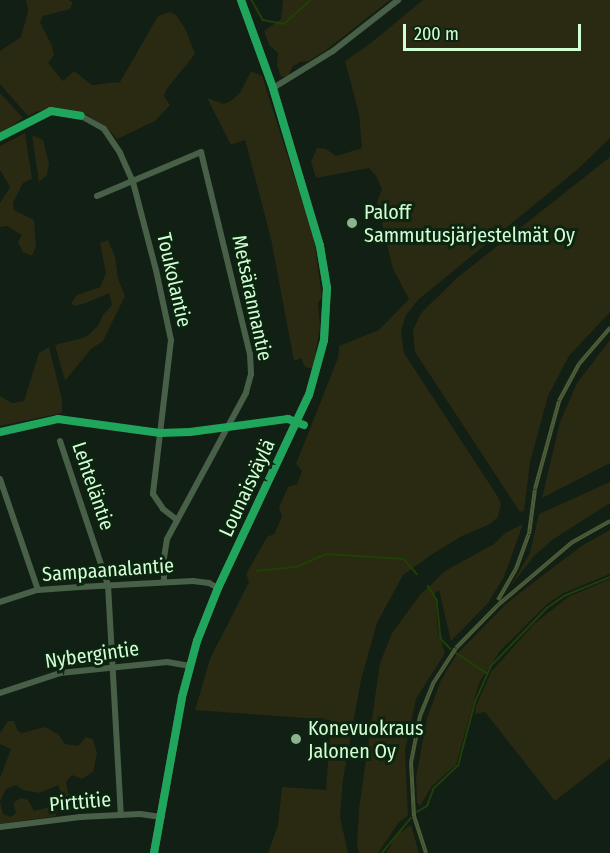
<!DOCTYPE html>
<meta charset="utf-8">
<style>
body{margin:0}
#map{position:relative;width:610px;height:853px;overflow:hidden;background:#121f14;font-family:"Fira Sans Condensed",sans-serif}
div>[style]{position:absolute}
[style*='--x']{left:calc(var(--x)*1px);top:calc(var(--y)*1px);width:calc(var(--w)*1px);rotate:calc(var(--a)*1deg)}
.green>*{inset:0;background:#2a2911}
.stream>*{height:1.5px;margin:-0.75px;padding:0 0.75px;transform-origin:0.75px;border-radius:0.75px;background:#203f09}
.minor>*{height:6px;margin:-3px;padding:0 3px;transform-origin:3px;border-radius:3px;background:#486047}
.tertiary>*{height:8px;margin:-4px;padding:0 4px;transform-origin:4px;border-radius:4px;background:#486047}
.rail>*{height:4px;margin-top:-2px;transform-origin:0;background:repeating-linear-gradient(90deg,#0d2410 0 4.5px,#4e5d39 0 9px);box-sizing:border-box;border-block:2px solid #4e5d39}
.cycleway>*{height:8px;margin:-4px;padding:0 4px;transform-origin:4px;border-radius:4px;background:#20a55d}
.dots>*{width:16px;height:16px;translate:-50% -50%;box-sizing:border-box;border:3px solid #0d2410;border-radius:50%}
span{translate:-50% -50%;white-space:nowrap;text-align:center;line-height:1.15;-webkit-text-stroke:6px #0d2410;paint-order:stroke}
.poi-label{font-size:20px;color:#d0ffd3}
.left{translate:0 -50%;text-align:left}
.street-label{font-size:20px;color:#d0ffd3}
.scale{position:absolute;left:403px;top:24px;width:178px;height:27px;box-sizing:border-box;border:3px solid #d0ffd3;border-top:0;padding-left:8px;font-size:18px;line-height:21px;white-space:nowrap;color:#d0ffd3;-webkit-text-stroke:4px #0d2410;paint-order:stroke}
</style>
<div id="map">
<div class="green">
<div style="clip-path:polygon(26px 0,68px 0,73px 2px,70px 9px,43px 16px,40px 22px,52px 46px,54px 55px,48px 63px,63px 81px,74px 71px,92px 85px,120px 82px,158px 16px,170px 12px,176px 15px,186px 30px,195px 54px,166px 90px,164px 96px,170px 105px,155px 121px,117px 139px,105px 126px,85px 114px,69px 110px,38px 111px,28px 116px,0 84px,0 51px,21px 37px,28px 11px)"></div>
<div style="clip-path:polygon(283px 0,390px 0,325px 51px,309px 61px,300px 62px,293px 66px,288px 76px,281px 77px,277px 65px,278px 53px,269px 45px,264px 31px,281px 19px)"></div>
<div style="clip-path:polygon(423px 0,610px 0,610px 138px,577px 170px,419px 299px,406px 315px,401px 331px,404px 353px,498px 497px,501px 504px,498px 517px,490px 524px,462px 536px,434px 553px,403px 575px,377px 623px,361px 680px,343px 779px,340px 817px,348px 853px,268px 853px,278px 825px,282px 787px,326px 790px,331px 720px,195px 710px,210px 659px,249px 582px,246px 574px,267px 537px,274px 534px,282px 517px,279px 507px,288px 487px,297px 484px,302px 471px,296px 464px,338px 358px,339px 346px,379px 330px,409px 299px,393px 269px,377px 202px,382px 189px,376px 176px,369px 168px,316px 178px,311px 162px,317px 148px,326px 149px,336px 156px,362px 148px,359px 114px,345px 61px,367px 46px)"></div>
<div style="clip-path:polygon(251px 71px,262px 76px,314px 238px,322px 297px,318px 303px,320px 327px,313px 369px,305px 367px,301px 358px,294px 361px,271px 239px,247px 147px,245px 140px,231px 145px,207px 98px,224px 104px,231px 101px,240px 93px)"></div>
<div style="clip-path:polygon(0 93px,23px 118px,0 134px)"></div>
<div style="clip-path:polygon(25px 133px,32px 179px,23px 183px,13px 203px,14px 210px,34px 220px,36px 247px,32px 256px,23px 252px,18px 242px,22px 235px,7px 226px,0 227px,0 203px,10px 187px,0 170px,0 146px)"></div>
<div style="clip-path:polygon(32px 135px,43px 140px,49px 163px,47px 175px,39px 182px)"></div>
<div style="clip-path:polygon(610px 157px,610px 312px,569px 356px,548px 396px,530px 462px,524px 511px,520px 512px,415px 352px,413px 330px,421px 313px,458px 277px)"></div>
<div style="clip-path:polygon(108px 240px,115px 256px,118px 279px,125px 296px,103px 341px,91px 349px,65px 381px,55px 345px,86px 337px,98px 326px,103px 315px,112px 305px,109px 293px,86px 303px,74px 306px,71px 303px,77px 295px,100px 287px,106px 273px,100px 243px)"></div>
<div style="clip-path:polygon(610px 340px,610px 463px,542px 498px,560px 422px,577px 383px)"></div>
<div style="clip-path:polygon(49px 347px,62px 399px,62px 413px,0 426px,0 396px,12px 403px,24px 401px,39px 353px)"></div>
<div style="clip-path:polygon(610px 482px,610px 503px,552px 540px,534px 556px,510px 587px,530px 553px,539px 514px)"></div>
<div style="clip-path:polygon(523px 524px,504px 577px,488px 603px,451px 641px,439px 590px,435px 593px,438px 633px,445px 653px,416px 699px,405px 750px,408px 816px,399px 822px,378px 853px,359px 853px,357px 844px,359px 809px,380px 663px,392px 633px,420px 595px,445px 571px,494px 544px,505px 533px)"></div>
<div style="clip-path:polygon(610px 530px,610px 574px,564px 593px,547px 604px,500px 651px,479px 683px,456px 765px,432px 786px,420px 806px,417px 802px,416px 778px,427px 718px,441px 680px,457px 654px,505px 605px,530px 585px,583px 545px)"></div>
<div style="clip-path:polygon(610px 579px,610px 758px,555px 801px,485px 712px,475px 714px,476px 706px,491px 672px,534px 624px,568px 597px)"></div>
<div style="clip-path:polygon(8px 721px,14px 721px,18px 731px,22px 733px,45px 727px,58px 734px,65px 744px,78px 746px,86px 737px,93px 739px,97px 753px,93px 772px,82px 779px,72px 775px,66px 782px,68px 793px,71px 795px,70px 801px,64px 806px,60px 803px,61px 792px,58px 785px,40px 793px,23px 790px,16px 785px,6px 789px,0 801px,0 778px,11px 749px,0 744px,0 733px)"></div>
<div style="clip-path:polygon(21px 798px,28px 800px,34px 811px,54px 806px,57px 809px,56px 816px,0 824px,0 802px,3px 814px,11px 817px,16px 813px,13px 803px)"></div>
<div style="clip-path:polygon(411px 825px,419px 853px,386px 853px,398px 834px)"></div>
</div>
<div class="stream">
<div style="--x:252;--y:0;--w:23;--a:61"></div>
<div style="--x:263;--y:20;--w:21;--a:11"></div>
<div style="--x:284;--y:24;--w:36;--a:-42"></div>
<div style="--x:257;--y:571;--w:39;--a:-6"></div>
<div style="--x:296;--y:567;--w:34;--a:-23"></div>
<div style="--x:327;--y:554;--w:77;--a:3.7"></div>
<div style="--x:404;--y:559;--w:20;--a:49"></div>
<div style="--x:428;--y:586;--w:17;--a:57"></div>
<div style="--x:437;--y:600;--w:39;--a:84"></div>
<div style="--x:441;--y:639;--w:14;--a:45"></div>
<div style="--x:456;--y:653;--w:37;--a:33"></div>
<div style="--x:417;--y:812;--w:12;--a:-31"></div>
<div style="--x:427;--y:806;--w:19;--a:-69"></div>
<div style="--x:434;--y:788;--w:33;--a:-43"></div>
<div style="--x:458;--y:766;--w:66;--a:-75.1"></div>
<div style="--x:475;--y:702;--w:39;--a:-66"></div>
<div style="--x:491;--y:666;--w:81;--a:-46"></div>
<div style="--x:547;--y:608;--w:21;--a:-35"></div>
<div style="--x:564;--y:596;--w:50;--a:-22.4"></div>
<div style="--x:382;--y:853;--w:45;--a:-50.4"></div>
</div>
<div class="minor">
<div style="--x:273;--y:88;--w:70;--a:-31.7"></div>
<div style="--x:333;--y:51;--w:83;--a:-38.1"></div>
<div style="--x:81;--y:116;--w:26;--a:29"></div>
<div style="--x:104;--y:129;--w:29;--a:56"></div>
<div style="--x:120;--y:153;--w:32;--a:66"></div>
<div style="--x:133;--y:182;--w:91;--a:75.4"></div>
<div style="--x:156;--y:270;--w:72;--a:77.9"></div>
<div style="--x:171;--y:340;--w:155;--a:96.7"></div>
<div style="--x:153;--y:494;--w:18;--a:56"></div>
<div style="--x:163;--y:509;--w:18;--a:38"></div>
<div style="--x:97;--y:196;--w:113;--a:-22.9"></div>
<div style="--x:201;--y:152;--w:208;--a:76.4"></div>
<div style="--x:250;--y:354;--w:20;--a:87"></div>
<div style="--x:251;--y:374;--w:20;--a:105"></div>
<div style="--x:246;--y:393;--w:166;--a:118.4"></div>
<div style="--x:167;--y:539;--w:19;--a:99"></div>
<div style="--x:164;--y:558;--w:24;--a:90"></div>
<div style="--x:60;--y:441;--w:152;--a:71.6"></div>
<div style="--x:108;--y:585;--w:230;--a:86.8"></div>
<div style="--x:0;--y:479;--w:117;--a:71.1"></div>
<div style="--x:0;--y:602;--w:40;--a:-18"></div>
<div style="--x:38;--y:590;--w:42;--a:-4.1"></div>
<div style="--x:80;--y:587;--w:113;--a:-3"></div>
<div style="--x:193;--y:581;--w:16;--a:7"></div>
<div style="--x:209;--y:583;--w:10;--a:29"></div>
<div style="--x:0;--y:693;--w:63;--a:-18.4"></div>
<div style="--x:60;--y:673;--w:108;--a:-5.9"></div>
<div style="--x:167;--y:662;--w:22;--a:10"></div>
<div style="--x:0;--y:827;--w:81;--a:-7.1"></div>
<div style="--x:80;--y:817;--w:60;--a:-2.9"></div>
<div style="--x:140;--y:814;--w:22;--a:8"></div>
</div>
<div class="tertiary">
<div style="--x:154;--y:853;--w:158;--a:-79.8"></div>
<div style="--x:182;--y:697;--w:58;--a:-75"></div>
<div style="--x:197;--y:641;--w:57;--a:-68.4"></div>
<div style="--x:218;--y:588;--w:213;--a:-64.8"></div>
<div style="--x:309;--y:395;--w:57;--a:-74.7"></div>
<div style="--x:324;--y:340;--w:52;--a:-86.7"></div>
<div style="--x:327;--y:288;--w:43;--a:-99.5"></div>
<div style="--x:320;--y:246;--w:165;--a:-106.6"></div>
<div style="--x:273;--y:88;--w:94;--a:-110"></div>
</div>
<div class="rail">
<div style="--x:498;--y:600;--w:36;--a:-60"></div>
<div style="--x:516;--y:569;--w:37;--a:-70"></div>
<div style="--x:529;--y:534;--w:45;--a:-82.4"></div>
<div style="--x:535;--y:489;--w:91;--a:-74.7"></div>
<div style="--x:559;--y:401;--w:42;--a:-61.6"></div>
<div style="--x:579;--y:364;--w:48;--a:-49.3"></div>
<div style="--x:426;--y:853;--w:39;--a:-108"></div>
<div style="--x:414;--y:816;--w:53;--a:-93.2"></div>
<div style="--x:411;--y:763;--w:48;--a:-79.2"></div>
<div style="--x:420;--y:716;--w:37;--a:-68"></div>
<div style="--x:434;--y:682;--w:40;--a:-57.1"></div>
<div style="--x:456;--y:648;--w:60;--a:-45.7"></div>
<div style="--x:498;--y:605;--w:96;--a:-40.3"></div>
<div style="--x:571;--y:543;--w:45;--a:-29.4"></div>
</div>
<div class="cycleway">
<div style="--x:0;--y:137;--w:57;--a:-27"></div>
<div style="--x:51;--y:111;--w:30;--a:9"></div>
<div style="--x:0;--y:432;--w:59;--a:-12.6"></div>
<div style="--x:58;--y:419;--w:103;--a:7.8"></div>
<div style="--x:160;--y:433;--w:30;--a:-2"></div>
<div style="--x:190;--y:432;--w:99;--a:-7.6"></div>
<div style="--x:288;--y:419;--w:17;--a:21"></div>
<div style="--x:154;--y:853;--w:158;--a:-79.8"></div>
<div style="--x:182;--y:697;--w:58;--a:-75"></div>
<div style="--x:197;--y:641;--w:57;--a:-68.4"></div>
<div style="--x:218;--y:588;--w:213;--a:-64.8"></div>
<div style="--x:309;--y:395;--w:57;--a:-74.7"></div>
<div style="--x:324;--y:340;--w:52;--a:-86.7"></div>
<div style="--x:327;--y:288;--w:43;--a:-99.5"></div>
<div style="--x:320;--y:246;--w:165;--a:-106.6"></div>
<div style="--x:273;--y:88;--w:94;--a:-110"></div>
</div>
<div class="dots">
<div style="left:352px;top:223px;background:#8eb190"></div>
<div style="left:296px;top:739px;background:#8eb190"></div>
</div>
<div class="poi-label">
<span class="left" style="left:364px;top:224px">Paloff<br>Sammutusjärjestelmät Oy</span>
<span class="left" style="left:308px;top:740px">Konevuokraus<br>Jalonen Oy</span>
</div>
<div class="street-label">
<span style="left:174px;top:280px;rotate:77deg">Toukolantie</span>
<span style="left:252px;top:298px;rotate:78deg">Metsärannantie</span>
<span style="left:93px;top:486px;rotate:71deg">Lehteläntie</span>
<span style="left:247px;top:488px;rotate:-65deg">Lounaisväylä</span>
<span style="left:108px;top:570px;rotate:-4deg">Sampaanalantie</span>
<span style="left:92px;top:655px;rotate:-8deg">Nybergintie</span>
<span style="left:80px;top:802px;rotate:-5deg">Pirttitie</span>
</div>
<div class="scale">200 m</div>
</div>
